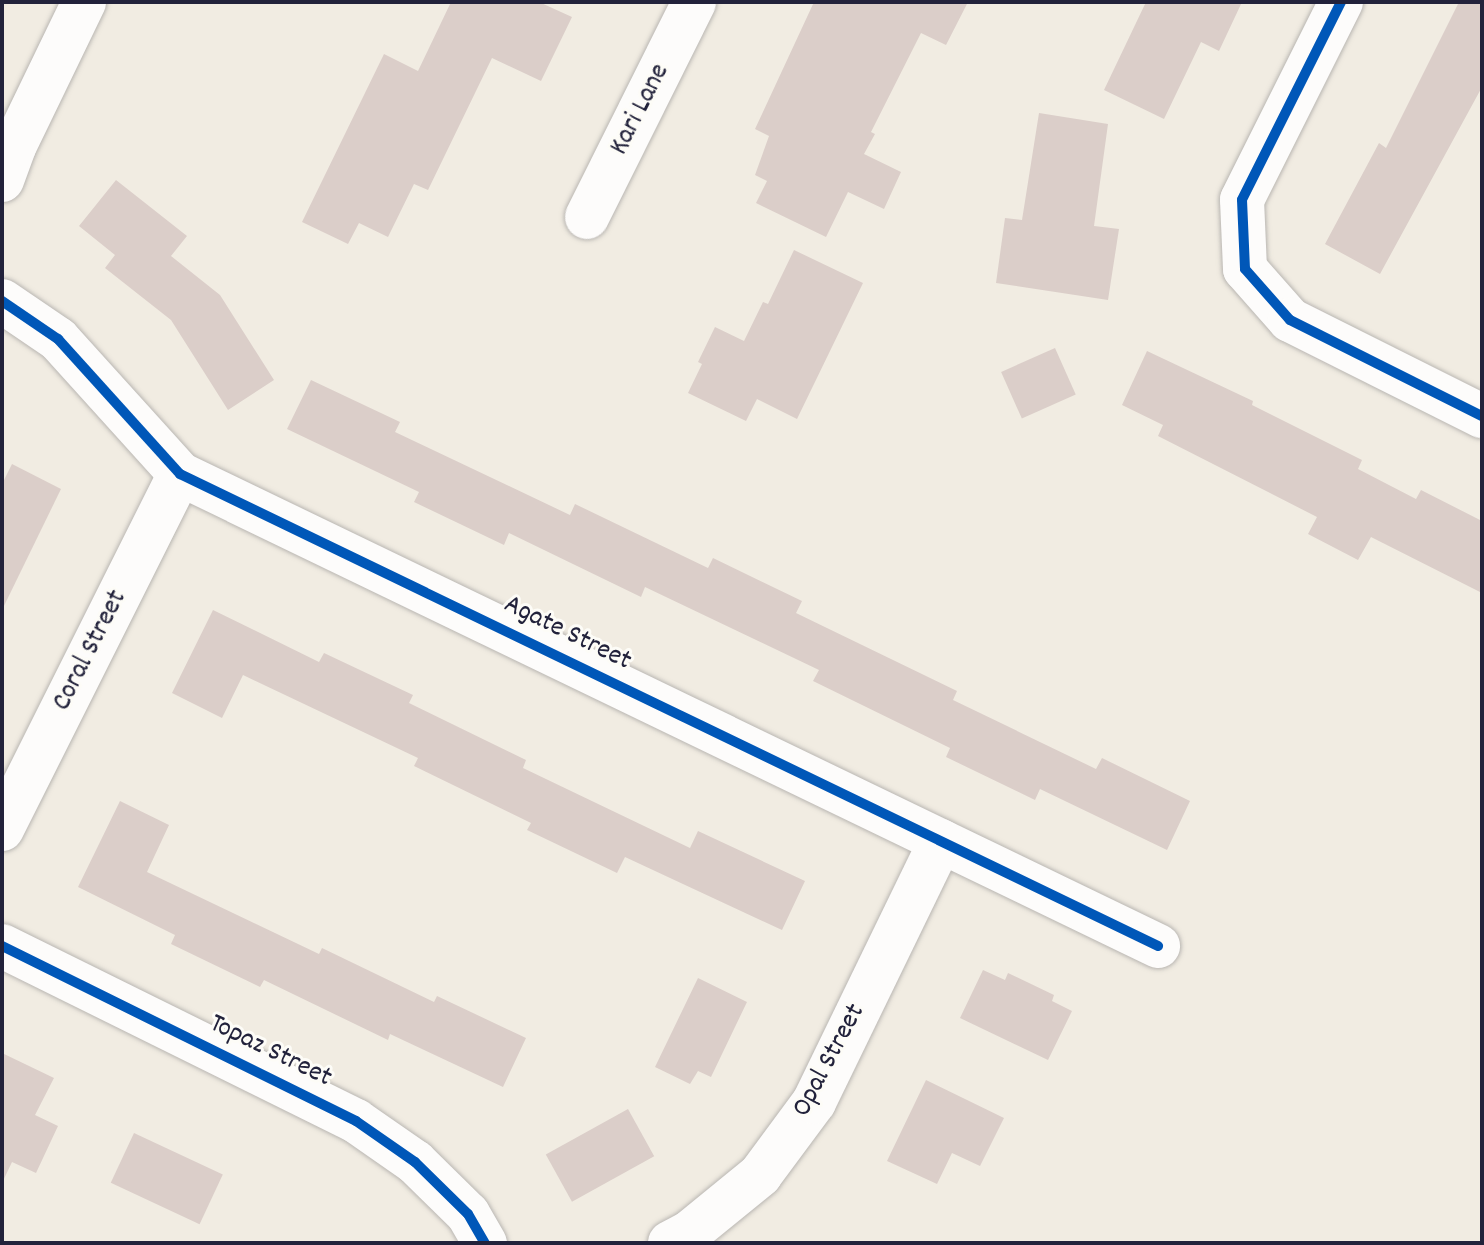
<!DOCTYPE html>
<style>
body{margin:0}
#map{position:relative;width:1484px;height:1245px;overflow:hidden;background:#f1ece2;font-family:Dekko,sans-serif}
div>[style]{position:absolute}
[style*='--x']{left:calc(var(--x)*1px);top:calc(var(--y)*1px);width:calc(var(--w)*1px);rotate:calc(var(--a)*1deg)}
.building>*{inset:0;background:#dbcec9;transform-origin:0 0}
.roads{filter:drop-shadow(0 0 2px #b9b6b2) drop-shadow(0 0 2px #b9b6b2)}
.minor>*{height:44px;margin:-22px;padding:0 22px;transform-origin:22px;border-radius:22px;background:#fdfcfb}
.cycleway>*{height:10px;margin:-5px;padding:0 5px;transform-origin:5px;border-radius:5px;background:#0057b8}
span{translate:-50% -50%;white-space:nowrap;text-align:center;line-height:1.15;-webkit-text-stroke:6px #fdfcf7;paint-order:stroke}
.street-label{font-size:28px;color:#22223b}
.frame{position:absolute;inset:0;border:4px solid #22223b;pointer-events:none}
</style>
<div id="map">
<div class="building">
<div style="clip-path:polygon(451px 2px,539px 2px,572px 17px,541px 81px,492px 58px,428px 190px,414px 184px,388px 237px,359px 223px,348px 244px,302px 222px,384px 54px,418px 71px)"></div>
<div style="clip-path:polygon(814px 2px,968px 2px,946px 45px,921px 33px,871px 132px,875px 134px,864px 154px,901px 172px,884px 209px,848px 192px,826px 237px,756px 203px,767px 181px,755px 175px,769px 136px,755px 129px)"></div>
<div style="clip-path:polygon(1146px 2px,1242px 2px,1219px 51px,1201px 42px,1164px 119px,1104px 90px)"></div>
<div style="clip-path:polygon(1459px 2px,1482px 2px,1482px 87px,1380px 274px,1325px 244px,1379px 143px,1386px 148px)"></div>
<div style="clip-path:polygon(1039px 113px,1108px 124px,1094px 226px,1119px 229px,1108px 300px,996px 283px,1005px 218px,1022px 220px)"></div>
<div style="clip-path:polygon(116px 180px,187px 236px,171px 256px,220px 295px,274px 380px,228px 410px,171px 320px,105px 268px,115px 255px,79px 226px)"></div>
<div style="clip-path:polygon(794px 250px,863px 283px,797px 419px,757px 399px,746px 421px,688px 393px,702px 364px,698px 362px,715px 327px,744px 341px,763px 302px,768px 304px)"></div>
<div style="left:1055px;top:348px;width:51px;height:59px;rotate:66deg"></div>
<div style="clip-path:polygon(1147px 351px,1253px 401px,1252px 405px,1362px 460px,1358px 469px,1416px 499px,1421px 490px,1482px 521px,1482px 593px,1371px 537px,1358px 560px,1308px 534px,1317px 517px,1158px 436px,1163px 425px,1122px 405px)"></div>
<div style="clip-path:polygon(311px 380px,400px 422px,395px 432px,570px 515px,575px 504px,708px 568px,713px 558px,802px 601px,796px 613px,957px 691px,953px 700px,1096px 769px,1102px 758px,1190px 801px,1167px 850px,1040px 789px,1035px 800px,946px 757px,950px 748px,813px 681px,819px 670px,645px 587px,641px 597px,509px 533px,504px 545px,414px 502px,419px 492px,287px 429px)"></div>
<div style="clip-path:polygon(12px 464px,61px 489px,2px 610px,2px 484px)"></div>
<div style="clip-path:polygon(213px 610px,319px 662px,324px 653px,413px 695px,409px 703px,526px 760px,523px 768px,690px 848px,698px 831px,805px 881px,782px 930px,625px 857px,617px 873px,527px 830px,531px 823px,414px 766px,418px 758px,243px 675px,222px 718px,172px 693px)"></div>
<div style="clip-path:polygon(120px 801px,169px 825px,147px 872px,319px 954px,322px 948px,434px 1002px,437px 996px,526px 1038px,503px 1087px,390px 1034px,388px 1040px,264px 980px,260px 987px,171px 944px,175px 935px,78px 887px)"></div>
<div style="clip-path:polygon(983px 970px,1005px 980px,1008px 973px,1054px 995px,1052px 1001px,1072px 1011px,1048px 1060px,960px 1018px)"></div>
<div style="clip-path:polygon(698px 978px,747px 1002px,711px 1077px,698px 1071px,690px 1084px,655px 1067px)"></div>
<div style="clip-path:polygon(2px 1053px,54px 1078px,35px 1115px,58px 1126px,36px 1173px,12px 1162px,2px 1183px)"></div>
<div style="clip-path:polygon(926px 1080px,1004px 1118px,980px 1166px,952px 1153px,937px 1184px,887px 1161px)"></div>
<div style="left:628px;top:1109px;width:54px;height:94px;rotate:61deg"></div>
<div style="left:134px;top:1133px;width:98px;height:55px;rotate:25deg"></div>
</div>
<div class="roads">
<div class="minor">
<div style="--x:1341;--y:2;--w:221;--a:116.6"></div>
<div style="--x:1242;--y:200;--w:69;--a:87.5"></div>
<div style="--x:1245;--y:269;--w:68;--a:48.6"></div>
<div style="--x:1290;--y:320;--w:215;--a:26.6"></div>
<div style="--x:2;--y:180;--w:35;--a:-70"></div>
<div style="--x:14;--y:147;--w:161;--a:-64.2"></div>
<div style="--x:587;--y:217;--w:240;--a:-63.5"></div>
<div style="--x:2;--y:301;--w:68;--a:34.2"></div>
<div style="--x:58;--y:339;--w:182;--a:47.9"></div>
<div style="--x:180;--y:474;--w:1086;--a:25.76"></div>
<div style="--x:2;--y:829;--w:397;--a:-63.4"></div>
<div style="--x:2;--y:946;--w:395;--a:26.3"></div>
<div style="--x:356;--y:1121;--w:72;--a:34.8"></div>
<div style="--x:415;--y:1162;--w:74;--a:44.5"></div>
<div style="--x:468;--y:1214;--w:34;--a:60"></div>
<div style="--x:670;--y:1243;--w:21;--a:-28"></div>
<div style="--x:689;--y:1233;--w:92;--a:-39.2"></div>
<div style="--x:760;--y:1175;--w:91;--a:-53.5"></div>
<div style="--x:814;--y:1102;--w:290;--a:-64.1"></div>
</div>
</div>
<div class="cycleway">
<div style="--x:1341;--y:2;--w:221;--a:116.6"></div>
<div style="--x:1242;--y:200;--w:69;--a:87.5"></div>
<div style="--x:1245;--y:269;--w:68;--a:48.6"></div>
<div style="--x:1290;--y:320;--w:215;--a:26.6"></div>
<div style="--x:2;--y:301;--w:68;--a:34.2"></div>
<div style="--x:58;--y:339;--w:182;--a:47.9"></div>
<div style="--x:180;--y:474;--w:1086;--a:25.76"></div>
<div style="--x:2;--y:946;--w:395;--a:26.3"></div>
<div style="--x:356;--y:1121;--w:72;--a:34.8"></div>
<div style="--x:415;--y:1162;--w:74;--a:44.5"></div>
<div style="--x:468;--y:1214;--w:34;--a:60"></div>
</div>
<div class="street-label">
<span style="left:641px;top:110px;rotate:-63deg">Kari Lane</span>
<span style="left:567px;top:634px;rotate:26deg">Agate Street</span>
<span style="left:91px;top:651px;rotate:-63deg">Coral Street</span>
<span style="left:270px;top:1052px;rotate:26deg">Topaz Street</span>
<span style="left:830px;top:1061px;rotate:-62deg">Opal Street</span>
</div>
<div class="frame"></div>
</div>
